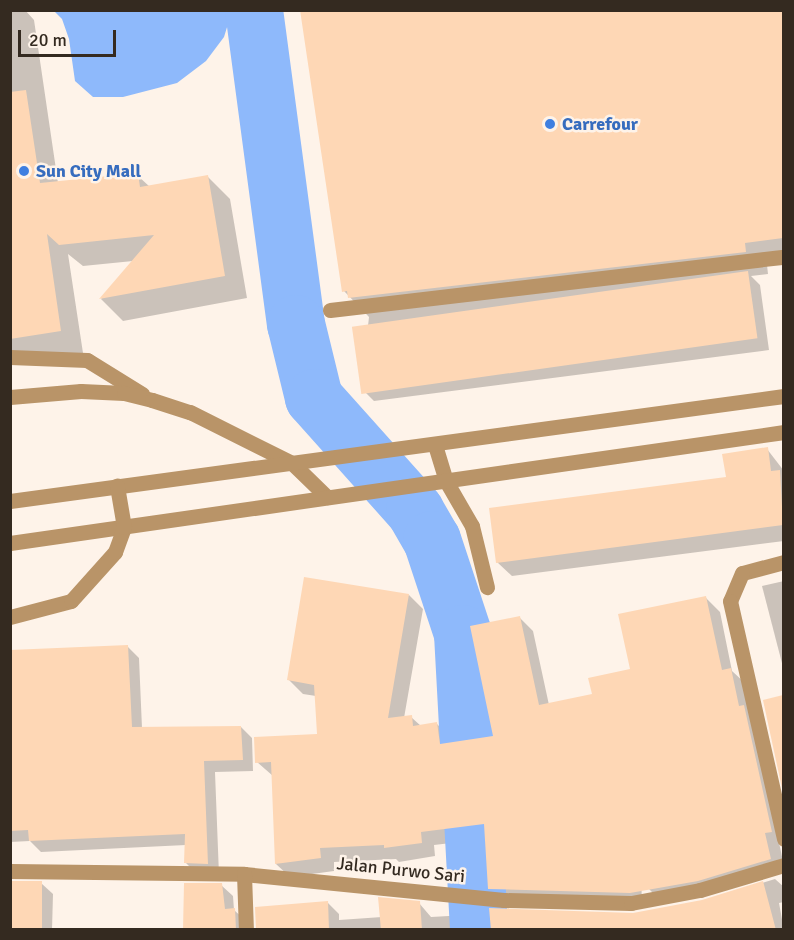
<!DOCTYPE html>
<style>
body{margin:0}
#map{position:relative;width:794px;height:940px;overflow:hidden;background:#fef3e9;font-family:Signika,sans-serif}
div>[style]{position:absolute}
[style*='--x']{left:calc(var(--x)*1px);top:calc(var(--y)*1px);width:calc(var(--w)*1px);rotate:calc(var(--a)*1deg)}
.water>*{inset:0;background:#8eb9fb}
.shadow>*{inset:0;background:#0003}
.river>*{height:58px;margin:-29px;padding:0 29px;transform-origin:29px;border-radius:29px;background:#8eb9fb}
.building>*{inset:0;background:#fed7b5;transform-origin:0 0}
.minor>*{height:15px;margin:-7.5px;padding:0 7.5px;transform-origin:7.5px;border-radius:7.5px;background:#b99468}
.dots>*{width:16px;height:16px;translate:-50% -50%;box-sizing:border-box;border:3px solid #fef3e9;border-radius:50%}
span{translate:-50% -50%;white-space:nowrap;text-align:center;line-height:1.15;-webkit-text-stroke:5px #fef3e9;paint-order:stroke}
.shop-label{font-size:18px;color:#366cbe;font-weight:700}
.left{translate:0 -50%;text-align:left}
.street-label{font-size:18px;color:#342a20}
.frame{position:absolute;inset:0;border:12px solid #342a20;pointer-events:none}
.scale{position:absolute;left:18px;top:30px;width:98px;height:27px;box-sizing:border-box;border:3px solid #342a20;border-top:0;padding-left:8px;font-size:18px;line-height:21px;white-space:nowrap;color:#342a20;-webkit-text-stroke:4px #fef3e9;paint-order:stroke}
</style>
<div id="map">
<div class="water">
<div style="clip-path:polygon(54px 11px,232px 11px,224px 37px,206px 61px,177px 83px,123px 97px,93px 97px,75px 81px,69px 39px,62px 19px)"></div>
</div>
<div class="shadow">
<div style="clip-path:polygon(10px 10px,25px 10px,34px 20px,58px 183px,137px 175px,150px 187px,208px 177px,230px 199px,247px 298px,123px 321px,101px 299px,133px 261px,83px 266px,68px 254px,83px 353px,10px 364px)"></div>
<div style="clip-path:polygon(302px 10px,784px 10px,784px 263px,767px 265px,768px 274px,751px 276px,760px 285px,769px 350px,374px 401px,361px 388px,369px 317px,344px 291px)"></div>
<div style="clip-path:polygon(767px 449px,784px 471px,784px 541px,512px 576px,497px 562px,727px 478px)"></div>
<div style="clip-path:polygon(784px 581px,784px 671px,762px 586px)"></div>
<div style="clip-path:polygon(409px 595px,423px 609px,404px 718px,411px 717px,421px 726px,437px 724px,451px 738px,452px 744px,495px 738px,519px 617px,533px 631px,549px 705px,594px 695px,632px 670px,706px 598px,720px 612px,732px 671px,745px 683px,784px 866px,663px 903px,649px 889px,641px 869px,642px 907px,504px 902px,489px 888px,486px 839px,434px 845px,435px 856px,399px 862px,396px 859px,334px 862px,334px 871px,290px 877px,276px 864px,273px 776px,257px 762px,318px 735px,316px 696px,303px 694px,289px 680px)"></div>
<div style="clip-path:polygon(128px 647px,139px 658px,142px 728px,241px 727px,252px 738px,253px 771px,215px 772px,219px 875px,197px 874px,186px 863px,186px 845px,41px 852px,30px 841px,10px 842px,10px 652px)"></div>
<div style="clip-path:polygon(784px 697px,784px 786px,764px 702px)"></div>
<div style="clip-path:polygon(775px 879px,784px 887px,784px 902px,779px 903px,784px 930px,660px 930px,703px 901px)"></div>
<div style="clip-path:polygon(41px 883px,53px 894px,52px 930px,10px 930px)"></div>
<div style="clip-path:polygon(221px 885px,233px 896px,234px 910px,246px 921px,247px 930px,120px 930px,184px 928px)"></div>
<div style="clip-path:polygon(328px 903px,339px 914px,339px 920px,382px 917px,419px 903px,431px 917px,484px 914px,490px 910px,641px 930px,256px 930px)"></div>
</div>
<div class="river">
<div style="--x:254;--y:10;--w:317;--a:82.4"></div>
<div style="--x:296;--y:324;--w:76;--a:76.3"></div>
<div style="--x:314;--y:398;--w:152;--a:48.2"></div>
<div style="--x:415;--y:511;--w:34;--a:60"></div>
<div style="--x:432;--y:540;--w:99;--a:71.7"></div>
<div style="--x:463;--y:634;--w:296;--a:86.9"></div>
</div>
<div class="building">
<div style="clip-path:polygon(300px 10px,783px 10px,783px 238px,745px 243px,746px 252px,348px 298px,347px 291px,342px 292px)"></div>
<div style="clip-path:polygon(26px 90px,40px 183px,138px 173px,140px 187px,208px 175px,225px 276px,99px 299px,154px 235px,59px 245px,47px 234px,61px 331px,10px 339px,10px 92px)"></div>
<div style="left:748px;top:271px;width:68px;height:400px;rotate:82deg"></div>
<div style="clip-path:polygon(768px 447px,771px 471px,780px 470px,783px 525px,496px 563px,489px 508px,726px 477px,722px 454px)"></div>
<div style="clip-path:polygon(304px 577px,409px 594px,388px 718px,412px 715px,413px 726px,437px 722px,440px 744px,493px 736px,470px 626px,520px 616px,539px 705px,592px 694px,588px 678px,630px 669px,618px 614px,706px 596px,722px 670px,731px 668px,739px 706px,744px 705px,772px 832px,765px 833px,771px 859px,698px 881px,630px 893px,488px 889px,484px 824px,421px 832px,422px 843px,384px 848px,384px 845px,320px 848px,321px 858px,275px 864px,271px 762px,255px 763px,254px 737px,317px 734px,314px 685px,287px 680px)"></div>
<div style="clip-path:polygon(128px 645px,132px 727px,241px 726px,243px 760px,204px 761px,208px 864px,184px 863px,185px 834px,29px 841px,28px 830px,10px 831px,10px 650px)"></div>
<div style="clip-path:polygon(783px 695px,783px 793px,763px 700px)"></div>
<div style="left:10px;top:881px;width:32px;height:49px"></div>
<div style="clip-path:polygon(763px 881px,776px 930px,491px 930px,489px 908px,633px 913px,702px 900px)"></div>
<div style="clip-path:polygon(184px 883px,222px 883px,225px 909px,235px 908px,236px 930px,183px 930px)"></div>
<div style="clip-path:polygon(378px 897px,420px 901px,422px 930px,381px 930px)"></div>
<div style="clip-path:polygon(328px 901px,329px 930px,256px 930px,255px 907px)"></div>
</div>
<div class="minor">
<div style="--x:330;--y:310;--w:457;--a:-6.7"></div>
<div style="--x:10;--y:357;--w:77;--a:2.2"></div>
<div style="--x:87;--y:360;--w:65;--a:31.7"></div>
<div style="--x:10;--y:397;--w:71;--a:-4.8"></div>
<div style="--x:81;--y:391;--w:43;--a:2.7"></div>
<div style="--x:124;--y:393;--w:29;--a:14"></div>
<div style="--x:152;--y:400;--w:40;--a:18"></div>
<div style="--x:190;--y:412;--w:114;--a:26.6"></div>
<div style="--x:292;--y:463;--w:49;--a:44.2"></div>
<div style="--x:435;--y:445;--w:38;--a:73"></div>
<div style="--x:446;--y:481;--w:52;--a:60"></div>
<div style="--x:472;--y:526;--w:63;--a:76.2"></div>
<div style="--x:10;--y:501;--w:781;--a:-7.73"></div>
<div style="--x:10;--y:543;--w:782;--a:-8.16"></div>
<div style="--x:784;--y:562;--w:43;--a:165.3"></div>
<div style="--x:742;--y:573;--w:30;--a:113"></div>
<div style="--x:730;--y:601;--w:244;--a:77.2"></div>
<div style="--x:10;--y:617;--w:63;--a:-14.7"></div>
<div style="--x:71;--y:601;--w:66;--a:-48.1"></div>
<div style="--x:115;--y:552;--w:27;--a:-70"></div>
<div style="--x:124;--y:527;--w:42;--a:-99.7"></div>
<div style="--x:10;--y:871;--w:234;--a:0.7"></div>
<div style="--x:244;--y:874;--w:261;--a:5.7"></div>
<div style="--x:504;--y:900;--w:127;--a:1.4"></div>
<div style="--x:631;--y:903;--w:70;--a:-10.7"></div>
<div style="--x:700;--y:890;--w:88;--a:-16.6"></div>
<div style="--x:244;--y:874;--w:56;--a:88"></div>
</div>
<div class="dots">
<div style="left:550px;top:124px;background:#3f7fe0"></div>
<div style="left:24px;top:171px;background:#3f7fe0"></div>
</div>
<div class="shop-label">
<span class="left" style="left:562px;top:124px">Carrefour</span>
<span class="left" style="left:36px;top:171px">Sun City Mall</span>
</div>
<div class="street-label">
<span style="left:401px;top:870px;rotate:6deg">Jalan Purwo Sari</span>
</div>
<div class="frame"></div>
<div class="scale">20 m</div>
</div>
